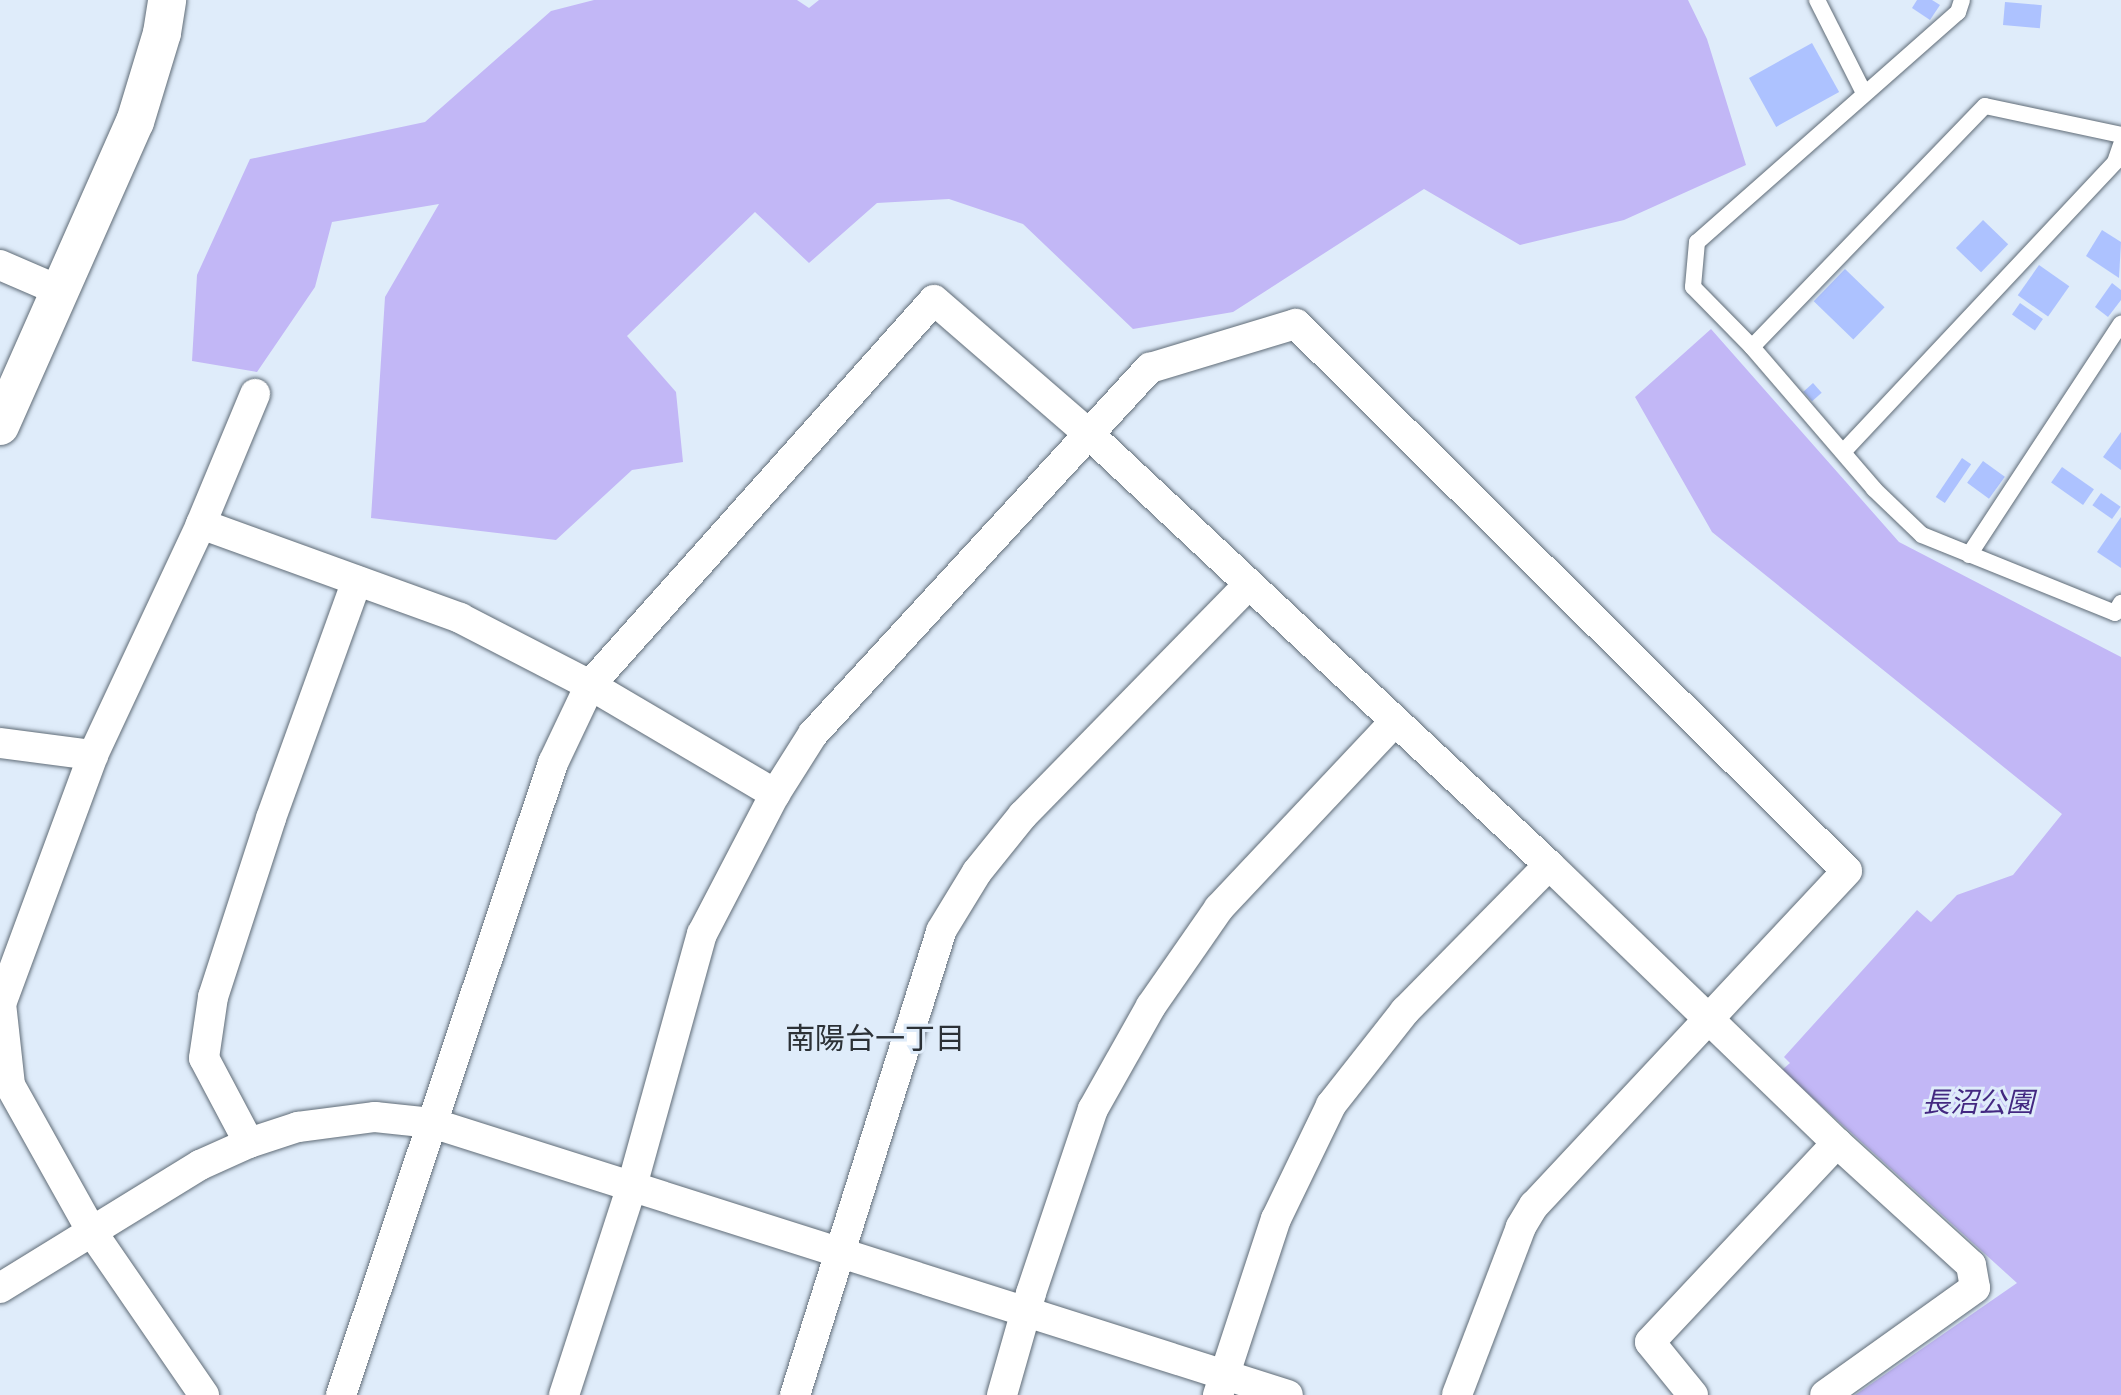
<!DOCTYPE html>
<meta charset="utf-8">
<style>
body{margin:0}
#map{position:relative;width:2121px;height:1395px;overflow:hidden;background:#dfecfa;font-family:"PT Serif","Noto Sans JP",serif}
div>[style]{position:absolute}
[style*='--x']{left:calc(var(--x)*1px);top:calc(var(--y)*1px);width:calc(var(--w)*1px);rotate:calc(var(--a)*1deg)}
.green>*{inset:0;background:#c2b7f6}
.building>*{inset:0;background:#adc2ff;transform-origin:0 0}
.roads{filter:drop-shadow(0 0 2px #606c77) drop-shadow(0 0 2px #606c77)}
.service>*{height:16px;margin:-8px;padding:0 8px;transform-origin:8px;border-radius:8px;background:#fff}
.minor>*{height:30px;margin:-15px;padding:0 15px;transform-origin:15px;border-radius:15px;background:#fff}
.tertiary>*{height:38px;margin:-19px;padding:0 19px;transform-origin:19px;border-radius:19px;background:#fff}
span{translate:-50% -50%;white-space:nowrap;text-align:center;line-height:1.15;-webkit-text-stroke:6px #dfecfa;paint-order:stroke}
.park-label{font-size:28px;color:#432881;font-style:italic}
.neighbourhood-label{font-size:30px;color:#2c3136}
</style>
<div id="map">
<div class="green">
<div style="clip-path:polygon(594px 0,797px 0,809px 8px,819px 0,1688px 0,1707px 39px,1746px 165px,1624px 220px,1520px 245px,1424px 189px,1233px 312px,1133px 329px,1023px 224px,949px 199px,877px 203px,809px 263px,755px 212px,627px 336px,676px 392px,683px 462px,632px 470px,556px 540px,371px 518px,385px 297px,439px 204px,332px 222px,315px 287px,257px 372px,192px 361px,197px 275px,250px 159px,425px 122px,551px 11px)"></div>
<div style="clip-path:polygon(1711px 329px,1899px 542px,2121px 657px,2121px 1395px,1855px 1395px,2017px 1283px,1782px 1070px,1790px 1063px,1784px 1057px,1917px 910px,1931px 922px,1957px 895px,2013px 875px,2062px 814px,1712px 532px,1635px 397px)"></div>
</div>
<div class="building">
<div style="clip-path:polygon(1917px 0,1932px 0,1940px 5px,1930px 20px,1912px 8px)"></div>
<div style="left:2005px;top:2px;width:37px;height:23px;rotate:5deg"></div>
<div style="left:1812px;top:43px;width:56px;height:72px;rotate:61deg"></div>
<div style="left:1983px;top:220px;width:35px;height:39px;rotate:44deg"></div>
<div style="clip-path:polygon(2102px 230px,2121px 242px,2119px 278px,2086px 256px)"></div>
<div style="left:2039px;top:265px;width:37px;height:37px;rotate:35deg"></div>
<div style="left:1845px;top:269px;width:55px;height:45px;rotate:44deg"></div>
<div style="clip-path:polygon(2112px 283px,2121px 290px,2121px 300px,2108px 317px,2095px 307px)"></div>
<div style="left:2020px;top:303px;width:28px;height:14px;rotate:35deg"></div>
<div style="left:1813px;top:383px;width:13px;height:13px;rotate:48deg"></div>
<div style="clip-path:polygon(2121px 432px,2121px 470px,2103px 457px)"></div>
<div style="left:1962px;top:458px;width:11px;height:47px;rotate:34deg"></div>
<div style="left:1983px;top:461px;width:27px;height:27px;rotate:36deg"></div>
<div style="left:2062px;top:467px;width:39px;height:19px;rotate:35deg"></div>
<div style="left:2101px;top:493px;width:24px;height:15px;rotate:35deg"></div>
<div style="clip-path:polygon(2121px 517px,2121px 568px,2097px 552px)"></div>
</div>
<div class="roads">
<div class="service">
<div style="--x:1817;--y:0;--w:104;--a:63.2"></div>
<div style="--x:1962;--y:0;--w:13;--a:108"></div>
<div style="--x:1958;--y:12;--w:348;--a:138.6"></div>
<div style="--x:1697;--y:242;--w:45;--a:95.1"></div>
<div style="--x:1693;--y:287;--w:84;--a:45.5"></div>
<div style="--x:1752;--y:347;--w:187;--a:49.3"></div>
<div style="--x:1874;--y:489;--w:66;--a:43.8"></div>
<div style="--x:1922;--y:535;--w:208;--a:22"></div>
<div style="--x:2115;--y:613;--w:12;--a:-59"></div>
<div style="--x:1752;--y:347;--w:335;--a:-46"></div>
<div style="--x:1985;--y:106;--w:139;--a:12"></div>
<div style="--x:1844;--y:451;--w:396;--a:-46.8"></div>
<div style="--x:2115;--y:162;--w:18;--a:-71"></div>
<div style="--x:1969;--y:555;--w:277;--a:-56.7"></div>
</div>
<div class="minor">
<div style="--x:0;--y:265;--w:65;--a:23.4"></div>
<div style="--x:201;--y:524;--w:276;--a:19.9"></div>
<div style="--x:460;--y:618;--w:146;--a:27.3"></div>
<div style="--x:590;--y:685;--w:215;--a:30.5"></div>
<div style="--x:0;--y:743;--w:94;--a:7.4"></div>
<div style="--x:249;--y:1143;--w:96;--a:-117.9"></div>
<div style="--x:204;--y:1058;--w:62;--a:-81.6"></div>
<div style="--x:213;--y:997;--w:188;--a:-72"></div>
<div style="--x:271;--y:818;--w:252;--a:-70.1"></div>
<div style="--x:0;--y:1288;--w:235;--a:-31.6"></div>
<div style="--x:200;--y:1165;--w:54;--a:-24.2"></div>
<div style="--x:249;--y:1143;--w:52;--a:-18.1"></div>
<div style="--x:298;--y:1127;--w:78;--a:-7.4"></div>
<div style="--x:375;--y:1117;--w:57;--a:6"></div>
<div style="--x:432;--y:1123;--w:898;--a:17.63"></div>
<div style="--x:204;--y:1395;--w:198;--a:-124.5"></div>
<div style="--x:92;--y:1232;--w:168;--a:-119.2"></div>
<div style="--x:10;--y:1085;--w:81;--a:-96.3"></div>
<div style="--x:1;--y:1004;--w:265;--a:-69.7"></div>
<div style="--x:93;--y:755;--w:255;--a:-64.9"></div>
<div style="--x:201;--y:524;--w:141;--a:-67.4"></div>
<div style="--x:341;--y:1395;--w:667;--a:-71.46"></div>
<div style="--x:553;--y:763;--w:86;--a:-64.6"></div>
<div style="--x:590;--y:685;--w:516;--a:-48.22"></div>
<div style="--x:934;--y:300;--w:206;--a:40.9"></div>
<div style="--x:1090;--y:435;--w:629;--a:43.13"></div>
<div style="--x:1549;--y:865;--w:400;--a:44"></div>
<div style="--x:1837;--y:1143;--w:181;--a:42.3"></div>
<div style="--x:1971;--y:1265;--w:23;--a:80"></div>
<div style="--x:1975;--y:1288;--w:184;--a:144.5"></div>
<div style="--x:564;--y:1395;--w:220;--a:-72"></div>
<div style="--x:632;--y:1186;--w:262;--a:-74.5"></div>
<div style="--x:702;--y:934;--w:158;--a:-62.5"></div>
<div style="--x:775;--y:794;--w:71;--a:-57.7"></div>
<div style="--x:813;--y:734;--w:498;--a:-47.4"></div>
<div style="--x:1150;--y:368;--w:152;--a:-16.8"></div>
<div style="--x:1296;--y:324;--w:776;--a:44.79"></div>
<div style="--x:1847;--y:871;--w:458;--a:133.1"></div>
<div style="--x:1534;--y:1205;--w:26;--a:121"></div>
<div style="--x:1521;--y:1227;--w:180;--a:110.9"></div>
<div style="--x:795;--y:1395;--w:486;--a:-72.5"></div>
<div style="--x:941;--y:931;--w:69;--a:-58.6"></div>
<div style="--x:977;--y:872;--w:73;--a:-51.1"></div>
<div style="--x:1023;--y:815;--w:323;--a:-45.6"></div>
<div style="--x:1002;--y:1395;--w:106;--a:-74.1"></div>
<div style="--x:1031;--y:1293;--w:194;--a:-71.4"></div>
<div style="--x:1093;--y:1109;--w:118;--a:-60.6"></div>
<div style="--x:1151;--y:1006;--w:119;--a:-55.2"></div>
<div style="--x:1219;--y:908;--w:255;--a:-46.7"></div>
<div style="--x:1218;--y:1395;--w:185;--a:-71.8"></div>
<div style="--x:1276;--y:1219;--w:127;--a:-64.2"></div>
<div style="--x:1331;--y:1105;--w:120;--a:-51.8"></div>
<div style="--x:1405;--y:1011;--w:205;--a:-45.4"></div>
<div style="--x:1693;--y:1395;--w:68;--a:-129.1"></div>
<div style="--x:1650;--y:1342;--w:273;--a:-46.8"></div>
</div>
<div class="tertiary">
<div style="--x:0;--y:426;--w:333;--a:-66.1"></div>
<div style="--x:135;--y:122;--w:93;--a:-73.1"></div>
<div style="--x:162;--y:33;--w:33;--a:-81"></div>
</div>
</div>
<div class="park-label">
<span style="left:1978px;top:1102px">長沼公園</span>
</div>
<div class="neighbourhood-label">
<span style="left:875px;top:1038px">南陽台一丁目</span>
</div>
</div>
